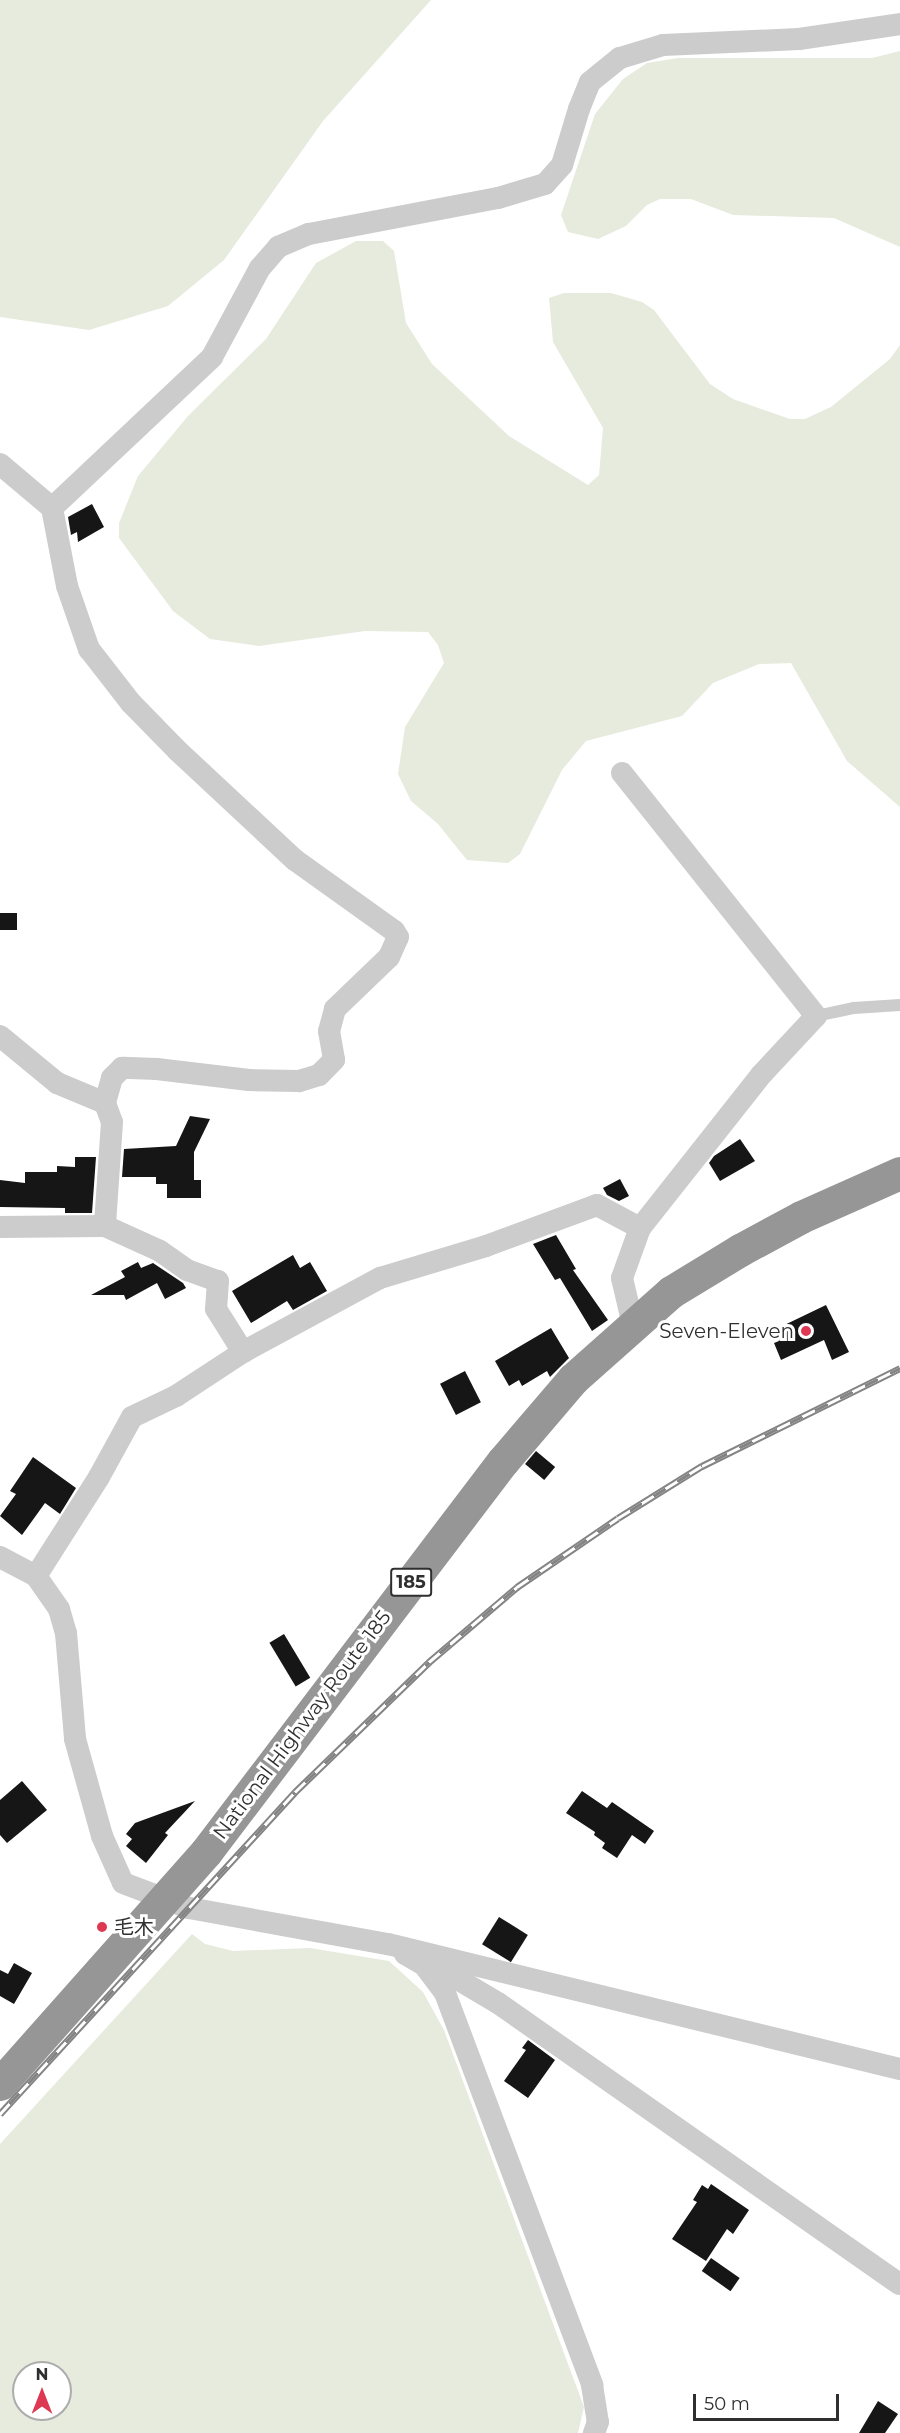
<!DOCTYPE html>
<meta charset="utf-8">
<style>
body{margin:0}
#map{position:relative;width:900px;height:2433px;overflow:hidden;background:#fff;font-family:Montserrat,"Noto Sans JP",sans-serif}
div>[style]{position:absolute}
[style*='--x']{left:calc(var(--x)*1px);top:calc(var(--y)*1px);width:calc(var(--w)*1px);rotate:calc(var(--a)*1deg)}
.green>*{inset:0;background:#e6ebdd}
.building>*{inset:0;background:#161616;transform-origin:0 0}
.lane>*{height:12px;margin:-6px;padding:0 6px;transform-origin:6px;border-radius:6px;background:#ccc}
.street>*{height:22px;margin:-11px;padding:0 11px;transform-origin:11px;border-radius:11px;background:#ccc}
.highway>*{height:33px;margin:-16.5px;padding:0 16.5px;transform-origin:16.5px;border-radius:16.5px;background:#969696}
.rail>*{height:7px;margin-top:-3.5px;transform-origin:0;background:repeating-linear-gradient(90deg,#fff 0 14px,#848484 0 28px);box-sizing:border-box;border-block:2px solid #848484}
.dots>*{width:16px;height:16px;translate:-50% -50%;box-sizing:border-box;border:3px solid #fff;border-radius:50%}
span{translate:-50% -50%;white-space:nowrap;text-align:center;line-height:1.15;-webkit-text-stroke:6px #fff;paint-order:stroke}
.shield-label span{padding:2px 4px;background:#fff;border:2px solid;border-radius:4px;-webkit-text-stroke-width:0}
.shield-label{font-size:18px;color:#2f2f2f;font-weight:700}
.poi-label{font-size:20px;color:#2f2f2f}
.right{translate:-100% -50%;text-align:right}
.left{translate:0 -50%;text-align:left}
.street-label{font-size:20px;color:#2f2f2f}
.north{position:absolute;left:12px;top:2361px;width:60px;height:60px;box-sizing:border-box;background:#fff;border:2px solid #acacac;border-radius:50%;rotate:0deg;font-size:16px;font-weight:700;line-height:24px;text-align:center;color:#2f2f2f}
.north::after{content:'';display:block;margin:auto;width:21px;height:27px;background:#dd3953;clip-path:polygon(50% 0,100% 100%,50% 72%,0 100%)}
.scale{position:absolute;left:693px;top:2394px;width:146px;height:27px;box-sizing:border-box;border:3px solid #2f2f2f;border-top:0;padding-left:8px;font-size:18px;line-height:21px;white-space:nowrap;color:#2f2f2f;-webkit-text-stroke:4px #fff;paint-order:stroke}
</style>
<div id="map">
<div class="green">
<div style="clip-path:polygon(0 0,431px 0,323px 121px,224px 260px,168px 306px,89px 330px,0 317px)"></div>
<div style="clip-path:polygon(900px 51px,900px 247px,834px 218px,733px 215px,691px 199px,660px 199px,647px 205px,626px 226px,598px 239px,568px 232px,561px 215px,595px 114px,623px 79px,647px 63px,678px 58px,872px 58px)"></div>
<div style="clip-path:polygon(356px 241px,383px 241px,394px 251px,406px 323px,432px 364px,509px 436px,588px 485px,599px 475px,603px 428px,553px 342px,549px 298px,564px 293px,611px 293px,642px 302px,654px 310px,710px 384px,733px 399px,790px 419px,805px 419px,831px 407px,890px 359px,900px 345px,900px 807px,847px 761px,791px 663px,759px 664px,713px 683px,682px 716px,586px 741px,562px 770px,520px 854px,508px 863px,467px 860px,438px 824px,411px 801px,398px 774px,405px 727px,444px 663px,438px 645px,428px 632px,365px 631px,259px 646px,210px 639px,173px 611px,119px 538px,119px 523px,138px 476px,188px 416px,266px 339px,316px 263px)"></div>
<div style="clip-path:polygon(evenodd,192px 1934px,205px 1944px,233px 1951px,310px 1948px,389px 1961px,423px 1992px,444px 2030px,584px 2407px,578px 2433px,0 2433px,0 2144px,192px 1934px,24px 2373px,60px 2373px,60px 2409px,24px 2409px,24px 2373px)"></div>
</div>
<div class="building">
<div style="clip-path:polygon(92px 504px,104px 527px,78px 542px,77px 532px,71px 535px,68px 517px)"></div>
<div style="left:0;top:913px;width:17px;height:17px"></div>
<div style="clip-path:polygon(190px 1116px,210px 1119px,194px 1152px,194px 1180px,201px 1180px,201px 1198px,167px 1198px,167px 1184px,156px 1184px,156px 1177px,122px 1177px,124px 1149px,176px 1146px)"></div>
<div style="clip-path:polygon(740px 1139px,755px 1161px,720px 1181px,709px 1163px,714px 1156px)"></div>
<div style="clip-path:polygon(75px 1157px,96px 1157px,92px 1213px,65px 1213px,65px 1208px,0 1207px,0 1180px,25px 1183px,25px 1172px,57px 1172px,57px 1166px,75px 1167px)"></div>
<div style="clip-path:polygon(620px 1179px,629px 1196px,619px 1201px,607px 1195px,603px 1188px)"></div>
<div style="clip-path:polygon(556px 1235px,576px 1269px,573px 1270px,608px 1320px,592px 1331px,560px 1278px,555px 1280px,533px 1244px)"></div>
<div style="clip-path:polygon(293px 1255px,300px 1268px,310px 1262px,327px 1291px,293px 1310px,287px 1301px,251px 1323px,232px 1291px)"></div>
<div style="clip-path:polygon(138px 1262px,141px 1268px,153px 1263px,183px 1283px,186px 1288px,165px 1299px,157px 1283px,126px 1300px,124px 1295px,91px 1295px,125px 1277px,121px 1271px)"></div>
<div style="clip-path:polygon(826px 1305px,849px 1352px,832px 1360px,824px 1340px,781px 1360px,774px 1343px,779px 1341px,774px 1330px)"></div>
<div style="clip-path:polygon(551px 1328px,569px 1358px,550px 1377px,547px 1371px,522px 1386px,519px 1380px,509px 1386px,495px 1361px)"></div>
<div style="left:465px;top:1371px;width:35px;height:28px;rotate:63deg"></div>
<div style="left:536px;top:1451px;width:25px;height:17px;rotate:40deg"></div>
<div style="clip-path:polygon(33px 1457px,76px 1488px,60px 1514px,45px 1503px,22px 1535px,0 1516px,16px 1494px,10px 1491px)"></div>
<div style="left:284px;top:1634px;width:51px;height:17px;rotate:59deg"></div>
<div style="clip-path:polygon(22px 1781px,47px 1810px,7px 1843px,0 1835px,0 1800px)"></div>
<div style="clip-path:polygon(582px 1791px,607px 1808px,612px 1802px,654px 1831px,645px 1844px,632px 1835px,617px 1858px,602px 1848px,605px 1843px,594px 1835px,595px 1832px,566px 1813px)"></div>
<div style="clip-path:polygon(195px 1801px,165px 1833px,168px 1835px,146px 1863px,126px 1846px,132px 1839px,126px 1834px,135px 1823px)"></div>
<div style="left:499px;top:1917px;width:34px;height:32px;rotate:32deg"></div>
<div style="clip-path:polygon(14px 1963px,32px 1973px,14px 2004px,0 1996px,0 1970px,8px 1974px)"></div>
<div style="clip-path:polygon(528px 2040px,555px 2060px,528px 2098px,504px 2081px,526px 2050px,522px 2048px)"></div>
<div style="clip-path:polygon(711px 2184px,749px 2210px,733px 2234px,727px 2229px,706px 2261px,672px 2239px,697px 2202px,693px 2200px,702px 2185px,708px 2189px)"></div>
<div style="left:711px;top:2258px;width:35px;height:16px;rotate:35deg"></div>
<div style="clip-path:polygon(878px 2401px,898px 2414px,885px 2433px,859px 2433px)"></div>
</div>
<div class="lane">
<div style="--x:816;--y:1016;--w:39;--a:-12"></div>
<div style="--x:854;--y:1008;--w:46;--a:-3.7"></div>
</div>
<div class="street">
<div style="--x:0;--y:464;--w:68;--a:40.2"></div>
<div style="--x:52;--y:508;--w:79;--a:79.1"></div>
<div style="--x:67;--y:586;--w:67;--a:70.8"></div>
<div style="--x:89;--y:649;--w:68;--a:52.1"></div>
<div style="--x:131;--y:703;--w:67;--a:45.6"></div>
<div style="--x:178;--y:751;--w:160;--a:43"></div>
<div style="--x:295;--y:860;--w:122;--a:35.6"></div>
<div style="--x:394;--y:931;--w:7;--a:56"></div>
<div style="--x:398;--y:937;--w:22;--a:114"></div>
<div style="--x:389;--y:957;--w:75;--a:136.1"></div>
<div style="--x:335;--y:1009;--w:23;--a:105"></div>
<div style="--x:329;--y:1031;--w:29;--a:80"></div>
<div style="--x:334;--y:1060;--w:21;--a:135"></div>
<div style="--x:319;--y:1075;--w:21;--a:163"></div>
<div style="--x:299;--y:1081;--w:50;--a:-178.9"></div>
<div style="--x:249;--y:1080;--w:93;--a:-173.2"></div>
<div style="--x:157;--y:1069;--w:35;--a:-178"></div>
<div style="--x:122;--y:1068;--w:14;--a:135"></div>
<div style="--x:112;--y:1078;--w:26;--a:106"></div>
<div style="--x:105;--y:1103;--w:20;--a:70"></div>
<div style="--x:112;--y:1122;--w:104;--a:93.9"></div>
<div style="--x:52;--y:508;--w:220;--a:-43.3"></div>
<div style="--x:212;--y:357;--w:101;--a:-61.7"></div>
<div style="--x:260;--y:268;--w:28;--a:-49"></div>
<div style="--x:278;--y:247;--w:34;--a:-23"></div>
<div style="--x:309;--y:234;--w:192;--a:-10.8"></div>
<div style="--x:498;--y:198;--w:49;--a:-16.6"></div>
<div style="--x:545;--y:184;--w:25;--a:-48"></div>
<div style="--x:562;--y:165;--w:59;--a:-73.1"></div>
<div style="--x:579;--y:109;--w:29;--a:-68"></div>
<div style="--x:590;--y:82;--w:38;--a:-39"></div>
<div style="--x:620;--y:58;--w:45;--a:-16.8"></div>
<div style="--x:663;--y:45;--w:136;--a:-2.5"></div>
<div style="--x:799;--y:39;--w:102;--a:-8.4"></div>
<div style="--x:622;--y:773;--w:311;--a:51.4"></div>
<div style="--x:816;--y:1016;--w:81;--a:133"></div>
<div style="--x:761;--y:1075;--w:195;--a:128.3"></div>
<div style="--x:640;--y:1228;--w:53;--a:109.8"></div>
<div style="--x:622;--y:1278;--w:48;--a:76.8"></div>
<div style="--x:0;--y:1036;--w:74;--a:39.5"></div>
<div style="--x:57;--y:1083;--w:52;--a:22.6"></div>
<div style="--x:0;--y:1227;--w:105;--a:-0.5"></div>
<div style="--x:105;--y:1226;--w:60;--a:24.4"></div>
<div style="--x:160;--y:1251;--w:33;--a:35"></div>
<div style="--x:187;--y:1270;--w:33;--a:20"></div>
<div style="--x:218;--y:1281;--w:28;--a:94"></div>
<div style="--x:216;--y:1309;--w:51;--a:57.9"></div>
<div style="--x:0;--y:1557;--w:41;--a:27.8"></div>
<div style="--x:36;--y:1576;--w:40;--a:55.1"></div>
<div style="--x:59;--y:1609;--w:25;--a:74"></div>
<div style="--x:66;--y:1633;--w:106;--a:85.1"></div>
<div style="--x:75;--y:1739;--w:101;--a:74.4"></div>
<div style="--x:102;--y:1836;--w:51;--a:65.9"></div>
<div style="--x:123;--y:1883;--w:71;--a:20.7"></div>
<div style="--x:189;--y:1908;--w:202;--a:10.3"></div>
<div style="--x:388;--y:1944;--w:527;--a:13.72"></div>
<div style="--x:36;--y:1576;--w:117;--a:-57.5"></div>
<div style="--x:99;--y:1477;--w:68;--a:-61.2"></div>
<div style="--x:132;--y:1417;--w:49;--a:-25.5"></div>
<div style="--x:176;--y:1396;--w:80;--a:-33.3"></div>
<div style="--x:243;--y:1352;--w:156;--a:-28.4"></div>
<div style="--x:380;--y:1278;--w:111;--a:-16.8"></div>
<div style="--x:486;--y:1246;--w:118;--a:-20.3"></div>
<div style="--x:597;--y:1205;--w:49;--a:28.1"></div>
<div style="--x:405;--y:1954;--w:22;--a:30"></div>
<div style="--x:424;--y:1965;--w:35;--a:53"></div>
<div style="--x:445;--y:1993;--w:419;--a:69.4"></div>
<div style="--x:592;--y:2385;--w:37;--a:81"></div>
<div style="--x:598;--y:2422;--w:12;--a:110"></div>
<div style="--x:439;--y:1958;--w:24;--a:52"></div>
<div style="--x:454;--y:1977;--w:51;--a:30.6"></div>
<div style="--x:498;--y:2003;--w:490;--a:35"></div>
</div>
<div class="highway">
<div style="--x:0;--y:2084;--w:310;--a:-48.4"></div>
<div style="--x:206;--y:1852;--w:491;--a:-52.8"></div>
<div style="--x:503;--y:1461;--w:108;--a:-49.5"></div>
<div style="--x:573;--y:1379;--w:131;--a:-41.6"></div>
<div style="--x:671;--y:1292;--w:81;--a:-31.3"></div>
<div style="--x:740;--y:1250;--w:69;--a:-28.4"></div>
<div style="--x:801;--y:1217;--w:108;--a:-24"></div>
</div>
<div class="rail">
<div style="--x:0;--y:2114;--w:437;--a:-47.5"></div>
<div style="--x:295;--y:1792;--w:187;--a:-44.1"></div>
<div style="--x:429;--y:1662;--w:116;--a:-40.4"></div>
<div style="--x:517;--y:1587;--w:122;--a:-34.3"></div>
<div style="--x:618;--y:1518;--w:99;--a:-31.8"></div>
<div style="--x:702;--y:1466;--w:221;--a:-26.3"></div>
</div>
<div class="dots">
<div style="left:806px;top:1331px;background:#dd3953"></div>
<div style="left:102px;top:1927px;background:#dd3953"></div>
</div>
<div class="shield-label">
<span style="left:411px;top:1582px">185</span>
</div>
<div class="poi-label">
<span class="right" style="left:794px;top:1331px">Seven-Eleven</span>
<span class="left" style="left:114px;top:1927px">毛木</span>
</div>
<div class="street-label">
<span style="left:302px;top:1725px;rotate:-53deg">National Highway Route 185</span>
</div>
<div class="north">N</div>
<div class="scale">50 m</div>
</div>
